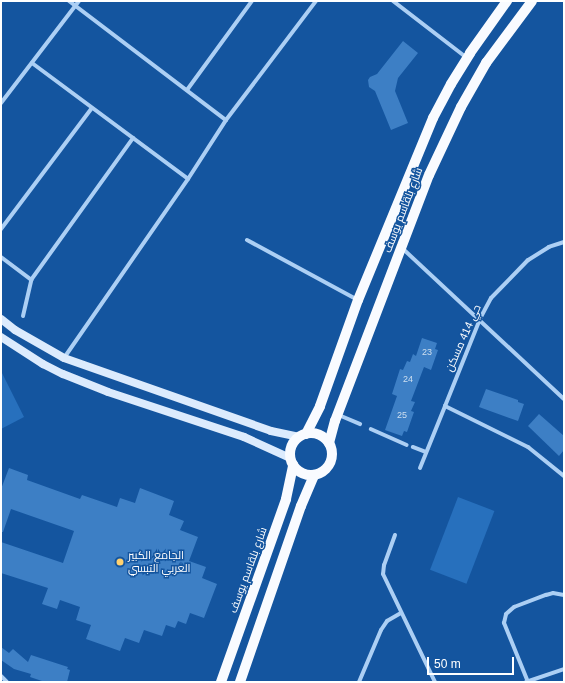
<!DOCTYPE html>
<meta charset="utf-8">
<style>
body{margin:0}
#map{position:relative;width:565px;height:683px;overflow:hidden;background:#14559f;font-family:Arial,Cairo,sans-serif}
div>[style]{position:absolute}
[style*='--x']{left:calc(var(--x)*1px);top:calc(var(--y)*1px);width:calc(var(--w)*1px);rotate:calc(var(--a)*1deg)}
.green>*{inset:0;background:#2770bd;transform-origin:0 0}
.building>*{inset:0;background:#3d7fc5}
.pedestrian>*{height:3.5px;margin:-1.75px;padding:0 1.75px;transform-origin:1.75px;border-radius:1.75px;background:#accff4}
.minor>*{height:4px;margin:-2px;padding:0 2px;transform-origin:2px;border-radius:2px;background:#accff4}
.secondary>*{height:8px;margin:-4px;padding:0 4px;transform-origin:4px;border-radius:4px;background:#dcebfd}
.primary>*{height:10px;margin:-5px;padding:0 5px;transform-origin:5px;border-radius:5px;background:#f9fbff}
.primary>.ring{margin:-5px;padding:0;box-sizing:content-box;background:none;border:10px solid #f9fbff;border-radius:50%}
.dots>*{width:11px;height:11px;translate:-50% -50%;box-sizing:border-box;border:2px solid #14559f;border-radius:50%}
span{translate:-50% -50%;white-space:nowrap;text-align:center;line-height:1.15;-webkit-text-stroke:3px #14559f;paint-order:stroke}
.number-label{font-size:9px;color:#cedff0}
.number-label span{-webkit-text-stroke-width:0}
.street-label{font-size:11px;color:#fff}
.poi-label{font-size:11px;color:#fff}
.left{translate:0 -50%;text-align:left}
.frame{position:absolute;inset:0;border:2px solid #fff;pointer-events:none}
.scale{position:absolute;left:427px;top:657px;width:87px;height:18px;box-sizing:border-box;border:2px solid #fff;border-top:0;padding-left:5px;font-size:12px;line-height:14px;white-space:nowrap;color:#fff;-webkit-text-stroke:3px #14559f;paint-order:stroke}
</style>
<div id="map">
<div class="green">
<div style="clip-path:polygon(1px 371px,24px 417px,1px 429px)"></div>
<div style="left:458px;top:497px;width:39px;height:78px;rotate:21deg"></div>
</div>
<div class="building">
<div style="clip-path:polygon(403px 41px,418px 53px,398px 78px,395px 91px,408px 123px,391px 130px,375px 91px,369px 87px,368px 80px,370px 77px,377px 74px)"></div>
<div style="clip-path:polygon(422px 338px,437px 343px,435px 349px,438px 350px,431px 370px,424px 367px,411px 401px,415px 402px,411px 411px,414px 412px,407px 432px,404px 431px,402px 436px,385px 430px,397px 396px,392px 394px,400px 369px,403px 370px,407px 361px,410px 362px,413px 354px,416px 356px)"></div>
<div style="clip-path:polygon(486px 389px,518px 400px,518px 402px,524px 404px,518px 421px,479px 407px)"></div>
<div style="clip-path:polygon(539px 414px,564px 436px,564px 450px,559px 456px,528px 426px)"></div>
<div style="clip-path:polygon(9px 468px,28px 475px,27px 480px,80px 499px,82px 495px,117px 507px,120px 498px,135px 503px,140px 488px,174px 501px,169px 515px,184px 521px,180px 530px,198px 537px,189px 561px,206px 567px,202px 578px,217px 584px,204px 618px,190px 613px,186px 624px,178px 621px,175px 628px,166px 625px,162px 636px,144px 630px,139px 643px,125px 638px,120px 651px,86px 639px,91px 625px,76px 620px,80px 607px,60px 600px,57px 609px,42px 604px,48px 588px,1px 573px,1px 542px,63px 563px,74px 531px,11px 509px,3px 532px,1px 532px,1px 489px)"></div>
<div style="clip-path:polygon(1px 647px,9px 653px,13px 649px,28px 662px,31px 655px,68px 667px,67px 669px,70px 670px,67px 682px,45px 682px,30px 677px,31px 674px,14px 669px,1px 660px)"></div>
</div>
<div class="pedestrian">
<div style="--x:339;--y:415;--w:23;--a:23"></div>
<div style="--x:371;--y:429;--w:39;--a:24"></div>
<div style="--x:413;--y:447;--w:14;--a:21"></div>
</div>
<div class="minor">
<div style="--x:69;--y:1;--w:197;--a:37.2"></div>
<div style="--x:393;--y:1;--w:93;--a:37.6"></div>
<div style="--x:32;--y:63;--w:194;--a:36.6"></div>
<div style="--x:187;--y:90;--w:110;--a:-53.9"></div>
<div style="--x:1;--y:103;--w:128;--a:-52.6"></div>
<div style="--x:1;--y:229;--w:151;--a:-53.1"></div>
<div style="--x:247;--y:240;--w:126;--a:28.4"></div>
<div style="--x:564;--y:242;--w:16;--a:162"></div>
<div style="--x:549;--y:247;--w:25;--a:148"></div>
<div style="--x:528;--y:260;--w:53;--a:134.2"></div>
<div style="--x:491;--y:298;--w:24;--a:118"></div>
<div style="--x:480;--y:319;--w:94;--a:111.9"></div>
<div style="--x:445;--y:406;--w:93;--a:26.3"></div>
<div style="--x:528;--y:447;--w:46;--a:38.9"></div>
<div style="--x:402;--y:248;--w:221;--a:43"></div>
<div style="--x:1;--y:257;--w:38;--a:37"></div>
<div style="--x:23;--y:316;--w:37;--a:-77"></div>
<div style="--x:31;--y:280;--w:175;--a:-54.3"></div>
<div style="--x:64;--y:358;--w:218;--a:-55.3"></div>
<div style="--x:188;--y:179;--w:70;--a:-57.2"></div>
<div style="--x:226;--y:120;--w:149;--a:-52.9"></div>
<div style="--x:420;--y:468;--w:67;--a:-68"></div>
<div style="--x:395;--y:535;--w:32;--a:110"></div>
<div style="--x:384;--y:565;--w:9;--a:96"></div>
<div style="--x:383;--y:574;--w:120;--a:64.3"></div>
<div style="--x:1;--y:676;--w:8;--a:45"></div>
<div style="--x:359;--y:682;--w:56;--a:-67.1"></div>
<div style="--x:381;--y:630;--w:11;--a:-56"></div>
<div style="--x:387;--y:621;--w:16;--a:-30"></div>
<div style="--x:526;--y:682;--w:40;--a:-18.9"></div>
<div style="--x:528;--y:682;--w:64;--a:-112.1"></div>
<div style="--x:504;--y:623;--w:9;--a:-77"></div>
<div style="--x:506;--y:614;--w:11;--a:-41"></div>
<div style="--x:514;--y:607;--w:34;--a:-21"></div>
<div style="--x:546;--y:595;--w:7;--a:-16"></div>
<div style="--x:553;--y:593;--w:11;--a:10"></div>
</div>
<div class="secondary">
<div style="--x:1;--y:319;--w:18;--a:38"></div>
<div style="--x:15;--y:330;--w:56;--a:29.7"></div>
<div style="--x:64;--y:358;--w:219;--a:19.4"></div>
<div style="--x:271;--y:431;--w:29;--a:12"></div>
<div style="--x:1;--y:337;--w:50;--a:32.7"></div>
<div style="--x:43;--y:364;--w:22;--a:27"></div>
<div style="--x:63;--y:374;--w:48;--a:21.8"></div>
<div style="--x:108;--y:392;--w:143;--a:18.3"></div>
<div style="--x:244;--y:437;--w:51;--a:24.5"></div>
</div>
<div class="primary">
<div class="ring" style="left:290px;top:433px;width:32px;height:32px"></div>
<div style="--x:306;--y:434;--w:31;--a:-63"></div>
<div style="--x:320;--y:406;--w:113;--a:-70.3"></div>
<div style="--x:358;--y:300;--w:197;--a:-67.6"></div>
<div style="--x:433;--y:118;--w:38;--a:-62"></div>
<div style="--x:451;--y:84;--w:36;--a:-58"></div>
<div style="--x:470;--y:53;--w:64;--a:-54.6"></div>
<div style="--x:329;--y:443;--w:23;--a:-75"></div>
<div style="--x:335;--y:421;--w:263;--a:-69.1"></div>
<div style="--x:429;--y:175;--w:75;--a:-64.8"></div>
<div style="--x:461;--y:107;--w:51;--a:-60.4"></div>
<div style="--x:486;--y:63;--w:77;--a:-53.4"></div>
<div style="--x:221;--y:682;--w:194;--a:-70.4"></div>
<div style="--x:286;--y:499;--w:35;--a:-78"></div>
<div style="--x:240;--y:682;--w:186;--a:-70.9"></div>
<div style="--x:301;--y:506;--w:34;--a:-67"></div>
</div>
<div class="dots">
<div style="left:120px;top:562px;background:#ffd16f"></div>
</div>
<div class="number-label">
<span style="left:427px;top:352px">23</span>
<span style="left:408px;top:379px">24</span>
<span style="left:402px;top:415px">25</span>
</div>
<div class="street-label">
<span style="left:403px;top:210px;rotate:-69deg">شارع بلقاسم يوسف</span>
<span style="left:463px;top:338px;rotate:-66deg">حي 414 مسكن</span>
<span style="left:248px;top:570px;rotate:-70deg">شارع بلقاسم يوسف</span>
</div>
<div class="poi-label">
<span class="left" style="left:128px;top:562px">الجامع الكبير<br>العربي التبسي</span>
</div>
<div class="frame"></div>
<div class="scale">50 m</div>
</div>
